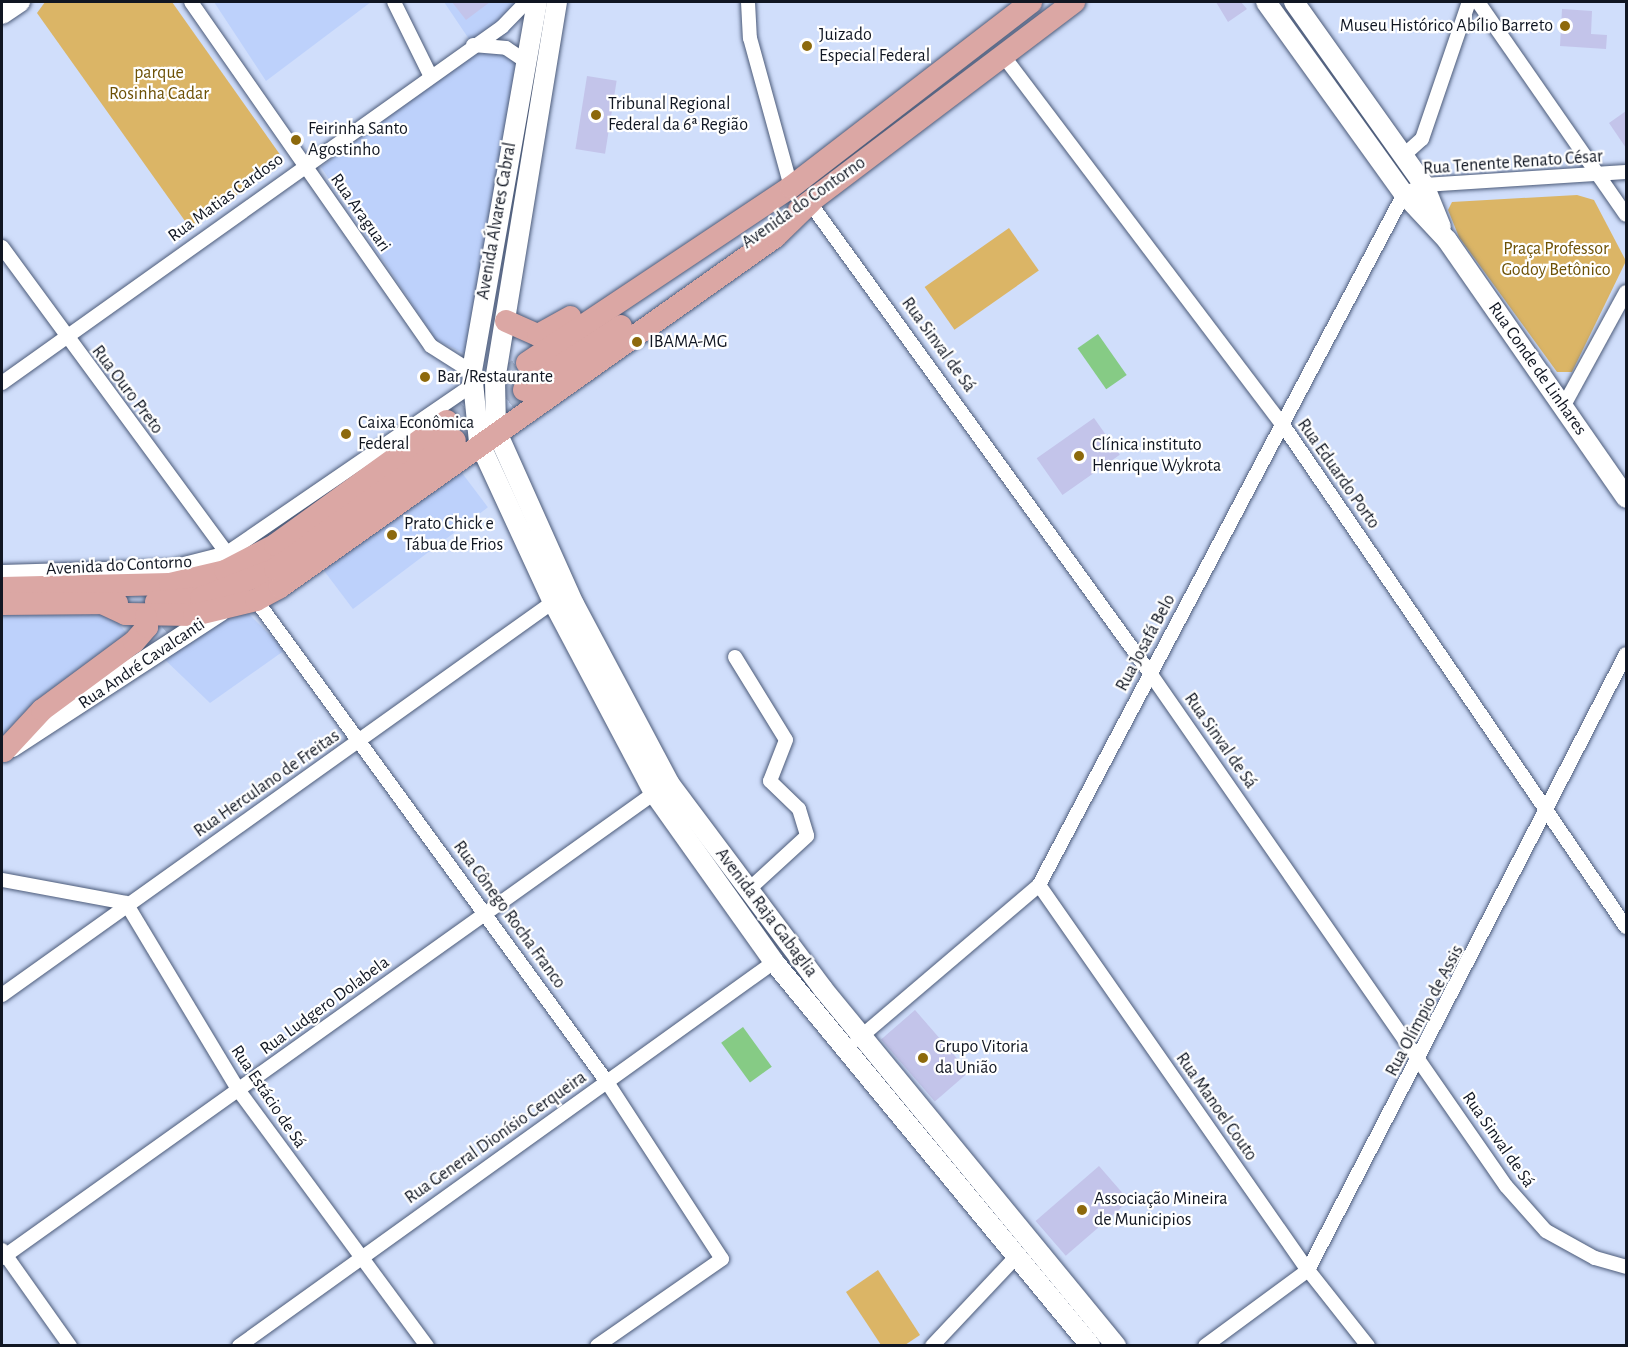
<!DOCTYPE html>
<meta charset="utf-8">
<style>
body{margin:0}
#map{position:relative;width:1628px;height:1347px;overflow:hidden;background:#d0defb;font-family:"Alegreya Sans",sans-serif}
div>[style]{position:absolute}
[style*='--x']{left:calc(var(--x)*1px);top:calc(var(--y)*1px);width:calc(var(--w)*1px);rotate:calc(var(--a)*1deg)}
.built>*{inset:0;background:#bdd1fb;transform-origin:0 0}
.green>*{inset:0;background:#dbb566;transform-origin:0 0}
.water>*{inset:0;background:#86cb85;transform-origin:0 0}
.building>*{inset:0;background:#c3c4ea;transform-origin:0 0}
.secondary-tunnel>*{height:20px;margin-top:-10px;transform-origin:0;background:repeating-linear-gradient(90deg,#b3c0da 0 20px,transparent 0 30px)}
.primary-tunnel>*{height:22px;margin-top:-11px;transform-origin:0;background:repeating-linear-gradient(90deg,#b3c0da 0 22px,transparent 0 33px)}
.roads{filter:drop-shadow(0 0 2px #4c5b79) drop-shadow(0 0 2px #4c5b79)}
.street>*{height:14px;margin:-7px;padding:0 7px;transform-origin:7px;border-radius:7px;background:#fff}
.secondary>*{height:20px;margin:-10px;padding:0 10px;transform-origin:10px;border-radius:10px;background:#fff}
.primary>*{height:22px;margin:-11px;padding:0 11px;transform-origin:11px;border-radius:11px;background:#dba7a4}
.dots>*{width:16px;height:16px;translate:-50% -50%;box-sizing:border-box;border:3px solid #fff;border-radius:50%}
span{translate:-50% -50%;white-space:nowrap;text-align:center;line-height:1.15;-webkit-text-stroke:4.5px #fff;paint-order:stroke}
.poi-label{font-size:18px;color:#101622}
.right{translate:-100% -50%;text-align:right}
.left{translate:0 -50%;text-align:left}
.park-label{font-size:18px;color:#6d5106}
.street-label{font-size:18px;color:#101622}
.frame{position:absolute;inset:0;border:3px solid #101622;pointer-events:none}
</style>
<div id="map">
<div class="built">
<div style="clip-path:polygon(214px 2px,371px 2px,266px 81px)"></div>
<div style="clip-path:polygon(444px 2px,528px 2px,509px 33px,475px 45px,506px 48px,527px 62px,474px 358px,436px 340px,321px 167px,441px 78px,473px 45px)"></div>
<div style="left:456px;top:465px;width:53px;height:169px;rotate:53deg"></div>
<div style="clip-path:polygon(102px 604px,135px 643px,2px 740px,2px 606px)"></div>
<div style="clip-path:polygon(245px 610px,285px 650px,210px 703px,159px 654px)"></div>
</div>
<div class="green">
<div style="clip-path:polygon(45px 2px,172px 2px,281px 156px,277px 166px,196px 224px,185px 221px,37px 13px)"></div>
<div style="clip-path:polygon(1577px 195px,1594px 200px,1626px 261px,1572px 372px,1557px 372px,1459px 237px,1448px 210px,1452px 202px)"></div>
<div style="left:1009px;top:228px;width:52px;height:103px;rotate:55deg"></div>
<div style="clip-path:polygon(878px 1270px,920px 1335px,905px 1345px,881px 1345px,846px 1292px)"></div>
</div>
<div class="water">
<div style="left:1098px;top:334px;width:50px;height:25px;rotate:55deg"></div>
<div style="left:743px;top:1027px;width:49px;height:27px;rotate:54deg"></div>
</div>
<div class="building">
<div style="clip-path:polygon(452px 2px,490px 2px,466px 20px)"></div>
<div style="clip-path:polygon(1216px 2px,1241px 2px,1247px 9px,1228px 22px)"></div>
<div style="clip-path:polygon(1562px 9px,1592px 11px,1591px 34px,1607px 35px,1606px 49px,1560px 46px)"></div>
<div style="left:587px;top:76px;width:30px;height:74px;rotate:9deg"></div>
<div style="clip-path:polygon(1626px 111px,1626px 148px,1609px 123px)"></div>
<div style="left:1094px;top:418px;width:45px;height:70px;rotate:55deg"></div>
<div style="left:915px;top:1010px;width:82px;height:45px;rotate:49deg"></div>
<div style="left:1099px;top:1166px;width:46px;height:84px;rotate:49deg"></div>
</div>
<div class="secondary-tunnel">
<div style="--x:166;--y:632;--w:36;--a:-39"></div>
</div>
<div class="primary-tunnel">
<div style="--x:447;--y:421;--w:99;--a:-35.9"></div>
<div style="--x:455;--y:440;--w:85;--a:-35.9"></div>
</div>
<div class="roads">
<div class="street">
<div style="--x:191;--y:2;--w:419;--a:55.1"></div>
<div style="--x:431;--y:346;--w:49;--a:32.4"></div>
<div style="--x:394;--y:2;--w:81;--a:63.7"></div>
<div style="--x:748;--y:2;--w:36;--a:87"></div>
<div style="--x:750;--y:38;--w:155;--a:74.6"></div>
<div style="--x:1478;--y:2;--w:259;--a:55.2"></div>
<div style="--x:473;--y:45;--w:33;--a:5"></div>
<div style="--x:506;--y:48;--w:25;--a:34"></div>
<div style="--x:1002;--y:54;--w:465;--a:52.9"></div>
<div style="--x:1283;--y:425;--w:608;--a:55.66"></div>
<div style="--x:1404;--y:155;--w:24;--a:-42"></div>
<div style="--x:1422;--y:139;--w:145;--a:-71.1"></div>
<div style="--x:810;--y:203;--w:580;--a:54.12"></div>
<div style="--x:1150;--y:673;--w:624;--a:55.24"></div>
<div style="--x:1506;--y:1186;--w:60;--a:48.4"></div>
<div style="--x:1546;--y:1231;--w:56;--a:28.9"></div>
<div style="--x:1595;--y:1258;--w:32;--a:16"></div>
<div style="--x:2;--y:247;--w:380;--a:53.7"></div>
<div style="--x:2;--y:383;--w:614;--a:-35.45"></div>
<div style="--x:502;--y:27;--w:35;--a:-46"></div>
<div style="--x:1563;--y:407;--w:131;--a:-61.3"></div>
<div style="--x:2;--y:572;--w:170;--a:-1.7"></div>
<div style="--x:172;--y:567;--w:57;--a:-14.3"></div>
<div style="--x:227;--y:553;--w:296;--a:-34.4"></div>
<div style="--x:256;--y:600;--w:596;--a:53.94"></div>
<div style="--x:607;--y:1082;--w:211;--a:57"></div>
<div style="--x:722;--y:1259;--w:152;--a:145.2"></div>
<div style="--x:735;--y:657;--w:97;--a:58.4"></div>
<div style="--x:786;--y:740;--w:44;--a:111.3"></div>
<div style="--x:770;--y:781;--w:40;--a:44"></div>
<div style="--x:799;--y:809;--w:28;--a:73"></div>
<div style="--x:807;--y:836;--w:80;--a:137.5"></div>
<div style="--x:2;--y:880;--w:126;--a:10.5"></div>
<div style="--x:126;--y:903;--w:219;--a:59"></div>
<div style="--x:239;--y:1091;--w:317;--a:53.6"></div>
<div style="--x:1039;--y:885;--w:470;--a:55.1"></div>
<div style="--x:1308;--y:1270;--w:97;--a:51.7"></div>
<div style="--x:2;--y:995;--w:677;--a:-35.5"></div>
<div style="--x:857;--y:1040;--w:239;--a:-40.4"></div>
<div style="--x:1039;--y:885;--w:781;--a:-62.16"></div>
<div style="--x:1404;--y:194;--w:22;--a:-24"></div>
<div style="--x:1424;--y:185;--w:202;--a:-3.7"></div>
<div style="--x:2;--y:1250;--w:118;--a:54.7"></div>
<div style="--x:2;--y:1258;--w:808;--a:-35.48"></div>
<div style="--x:239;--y:1346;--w:659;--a:-35.67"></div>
<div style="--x:932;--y:1346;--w:121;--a:-46.7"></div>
<div style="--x:1205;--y:1346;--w:128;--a:-36.4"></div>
<div style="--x:1308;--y:1270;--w:693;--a:-62.7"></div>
</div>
<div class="secondary">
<div style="--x:537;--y:2;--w:376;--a:100"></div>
<div style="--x:472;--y:372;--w:70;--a:84.3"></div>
<div style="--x:479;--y:442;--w:176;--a:65.2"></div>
<div style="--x:553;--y:602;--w:216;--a:62.1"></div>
<div style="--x:654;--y:793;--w:207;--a:54.6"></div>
<div style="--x:774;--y:962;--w:497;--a:50.5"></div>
<div style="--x:557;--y:2;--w:384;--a:99.3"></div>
<div style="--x:495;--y:381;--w:49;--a:88.8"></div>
<div style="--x:496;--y:430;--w:191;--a:65.9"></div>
<div style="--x:574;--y:604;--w:203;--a:62"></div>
<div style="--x:669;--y:783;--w:257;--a:53.2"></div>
<div style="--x:823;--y:989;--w:462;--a:50.6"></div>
<div style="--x:1266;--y:2;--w:236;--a:54.3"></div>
<div style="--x:1404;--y:194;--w:63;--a:46.9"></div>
<div style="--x:1447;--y:240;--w:314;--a:55.2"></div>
<div style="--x:1294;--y:2;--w:224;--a:54.6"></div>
<div style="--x:1424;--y:185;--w:45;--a:68"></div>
<div style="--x:2;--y:14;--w:22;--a:-34"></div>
<div style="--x:12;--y:747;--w:249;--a:-33.1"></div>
</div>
<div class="primary">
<div style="--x:799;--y:210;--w:345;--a:-37.1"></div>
<div style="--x:506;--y:321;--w:35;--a:24"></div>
<div style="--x:538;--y:335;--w:37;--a:-29"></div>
<div style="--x:527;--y:363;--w:317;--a:-33.7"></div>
<div style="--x:791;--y:187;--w:303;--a:-37.6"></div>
<div style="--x:524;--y:390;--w:116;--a:-33.4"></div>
<div style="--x:2;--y:588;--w:168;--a:-1.4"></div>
<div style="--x:170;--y:584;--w:57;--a:-13.3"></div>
<div style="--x:225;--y:571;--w:56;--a:-27.5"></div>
<div style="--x:275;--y:545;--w:212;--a:-35.8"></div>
<div style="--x:156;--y:602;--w:45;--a:-5.1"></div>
<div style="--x:201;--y:598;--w:79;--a:-21.4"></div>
<div style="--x:275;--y:569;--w:221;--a:-35.6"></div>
<div style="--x:102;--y:603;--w:26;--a:25"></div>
<div style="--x:126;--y:614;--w:68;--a:0.8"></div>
<div style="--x:194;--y:615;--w:64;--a:-13.6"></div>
<div style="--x:256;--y:600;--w:27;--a:-28"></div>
<div style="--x:280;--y:587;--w:606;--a:-35.26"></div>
<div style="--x:775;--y:237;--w:49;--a:-44.2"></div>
<div style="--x:2;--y:604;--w:115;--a:-0.5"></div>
<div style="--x:4;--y:751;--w:56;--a:-47.2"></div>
<div style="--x:42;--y:710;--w:114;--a:-36.5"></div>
<div style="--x:134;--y:642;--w:20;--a:-49"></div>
<div style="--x:147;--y:627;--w:10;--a:-96"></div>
</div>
</div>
<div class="dots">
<div style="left:1565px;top:26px;background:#8d690c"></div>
<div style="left:807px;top:46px;background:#8d690c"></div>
<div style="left:596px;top:115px;background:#8d690c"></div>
<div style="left:296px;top:140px;background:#8d690c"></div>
<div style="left:637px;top:342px;background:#8d690c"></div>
<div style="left:425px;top:377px;background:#8d690c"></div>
<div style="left:346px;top:434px;background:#8d690c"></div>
<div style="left:1079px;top:456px;background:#8d690c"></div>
<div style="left:392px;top:535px;background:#8d690c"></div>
<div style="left:923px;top:1058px;background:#8d690c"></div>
<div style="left:1082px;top:1210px;background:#8d690c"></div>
</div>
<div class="poi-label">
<span class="right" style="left:1553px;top:26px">Museu Histórico Abílio Barreto</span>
<span class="left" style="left:819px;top:46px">Juizado<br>Especial Federal</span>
<span class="left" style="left:608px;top:115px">Tribunal Regional<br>Federal da 6ª Região</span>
<span class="left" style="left:308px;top:140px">Feirinha Santo<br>Agostinho</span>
<span class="left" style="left:649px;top:342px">IBAMA-MG</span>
<span class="left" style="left:437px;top:377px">Bar /Restaurante</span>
<span class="left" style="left:358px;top:434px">Caixa Econômica<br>Federal</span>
<span class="left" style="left:1092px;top:456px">Clínica instituto<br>Henrique Wykrota</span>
<span class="left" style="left:404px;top:535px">Prato Chick e<br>Tábua de Frios</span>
<span class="left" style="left:935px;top:1058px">Grupo Vitoria<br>da União</span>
<span class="left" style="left:1094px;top:1210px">Associação Mineira<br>de Municipios</span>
</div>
<div class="park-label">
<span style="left:159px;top:84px">parque<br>Rosinha Cadar</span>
<span style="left:1556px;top:260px">Praça Professor<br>Godoy Betônico</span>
</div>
<div class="street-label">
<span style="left:1513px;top:163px;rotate:-4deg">Rua Tenente Renato César</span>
<span style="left:226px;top:198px;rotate:-36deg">Rua Matias Cardoso</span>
<span style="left:804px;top:203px;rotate:-35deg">Avenida do Contorno</span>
<span style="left:360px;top:213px;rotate:55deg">Rua Araguari</span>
<span style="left:497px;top:221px;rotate:-80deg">Avenida Álvares Cabral</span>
<span style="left:938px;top:345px;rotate:54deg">Rua Sinval de Sá</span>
<span style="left:1537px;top:369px;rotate:55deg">Rua Conde de Linhares</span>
<span style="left:127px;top:390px;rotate:53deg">Rua Ouro Preto</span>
<span style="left:1338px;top:474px;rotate:55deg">Rua Eduardo Porto</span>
<span style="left:119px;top:566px;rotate:-3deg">Avenida do Contorno</span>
<span style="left:1146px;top:643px;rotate:-62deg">Rua Josafá Belo</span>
<span style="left:142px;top:664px;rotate:-34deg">Rua André Cavalcanti</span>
<span style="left:1220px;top:741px;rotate:55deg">Rua Sinval de Sá</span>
<span style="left:267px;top:784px;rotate:-35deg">Rua Herculano de Freitas</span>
<span style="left:766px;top:913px;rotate:53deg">Avenida Raja Gabaglia</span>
<span style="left:509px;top:915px;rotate:54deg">Rua Cônego Rocha Franco</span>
<span style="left:325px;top:1006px;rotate:-36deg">Rua Ludgero Dolabela</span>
<span style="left:1425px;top:1011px;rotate:-62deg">Rua Olímpio de Assis</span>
<span style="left:268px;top:1097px;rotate:56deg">Rua Estácio de Sá</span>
<span style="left:1216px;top:1107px;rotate:55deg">Rua Manoel Couto</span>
<span style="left:496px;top:1138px;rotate:-35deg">Rua General Dionísio Cerqueira</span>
<span style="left:1498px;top:1140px;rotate:55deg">Rua Sinval de Sá</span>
</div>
<div class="frame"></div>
</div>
